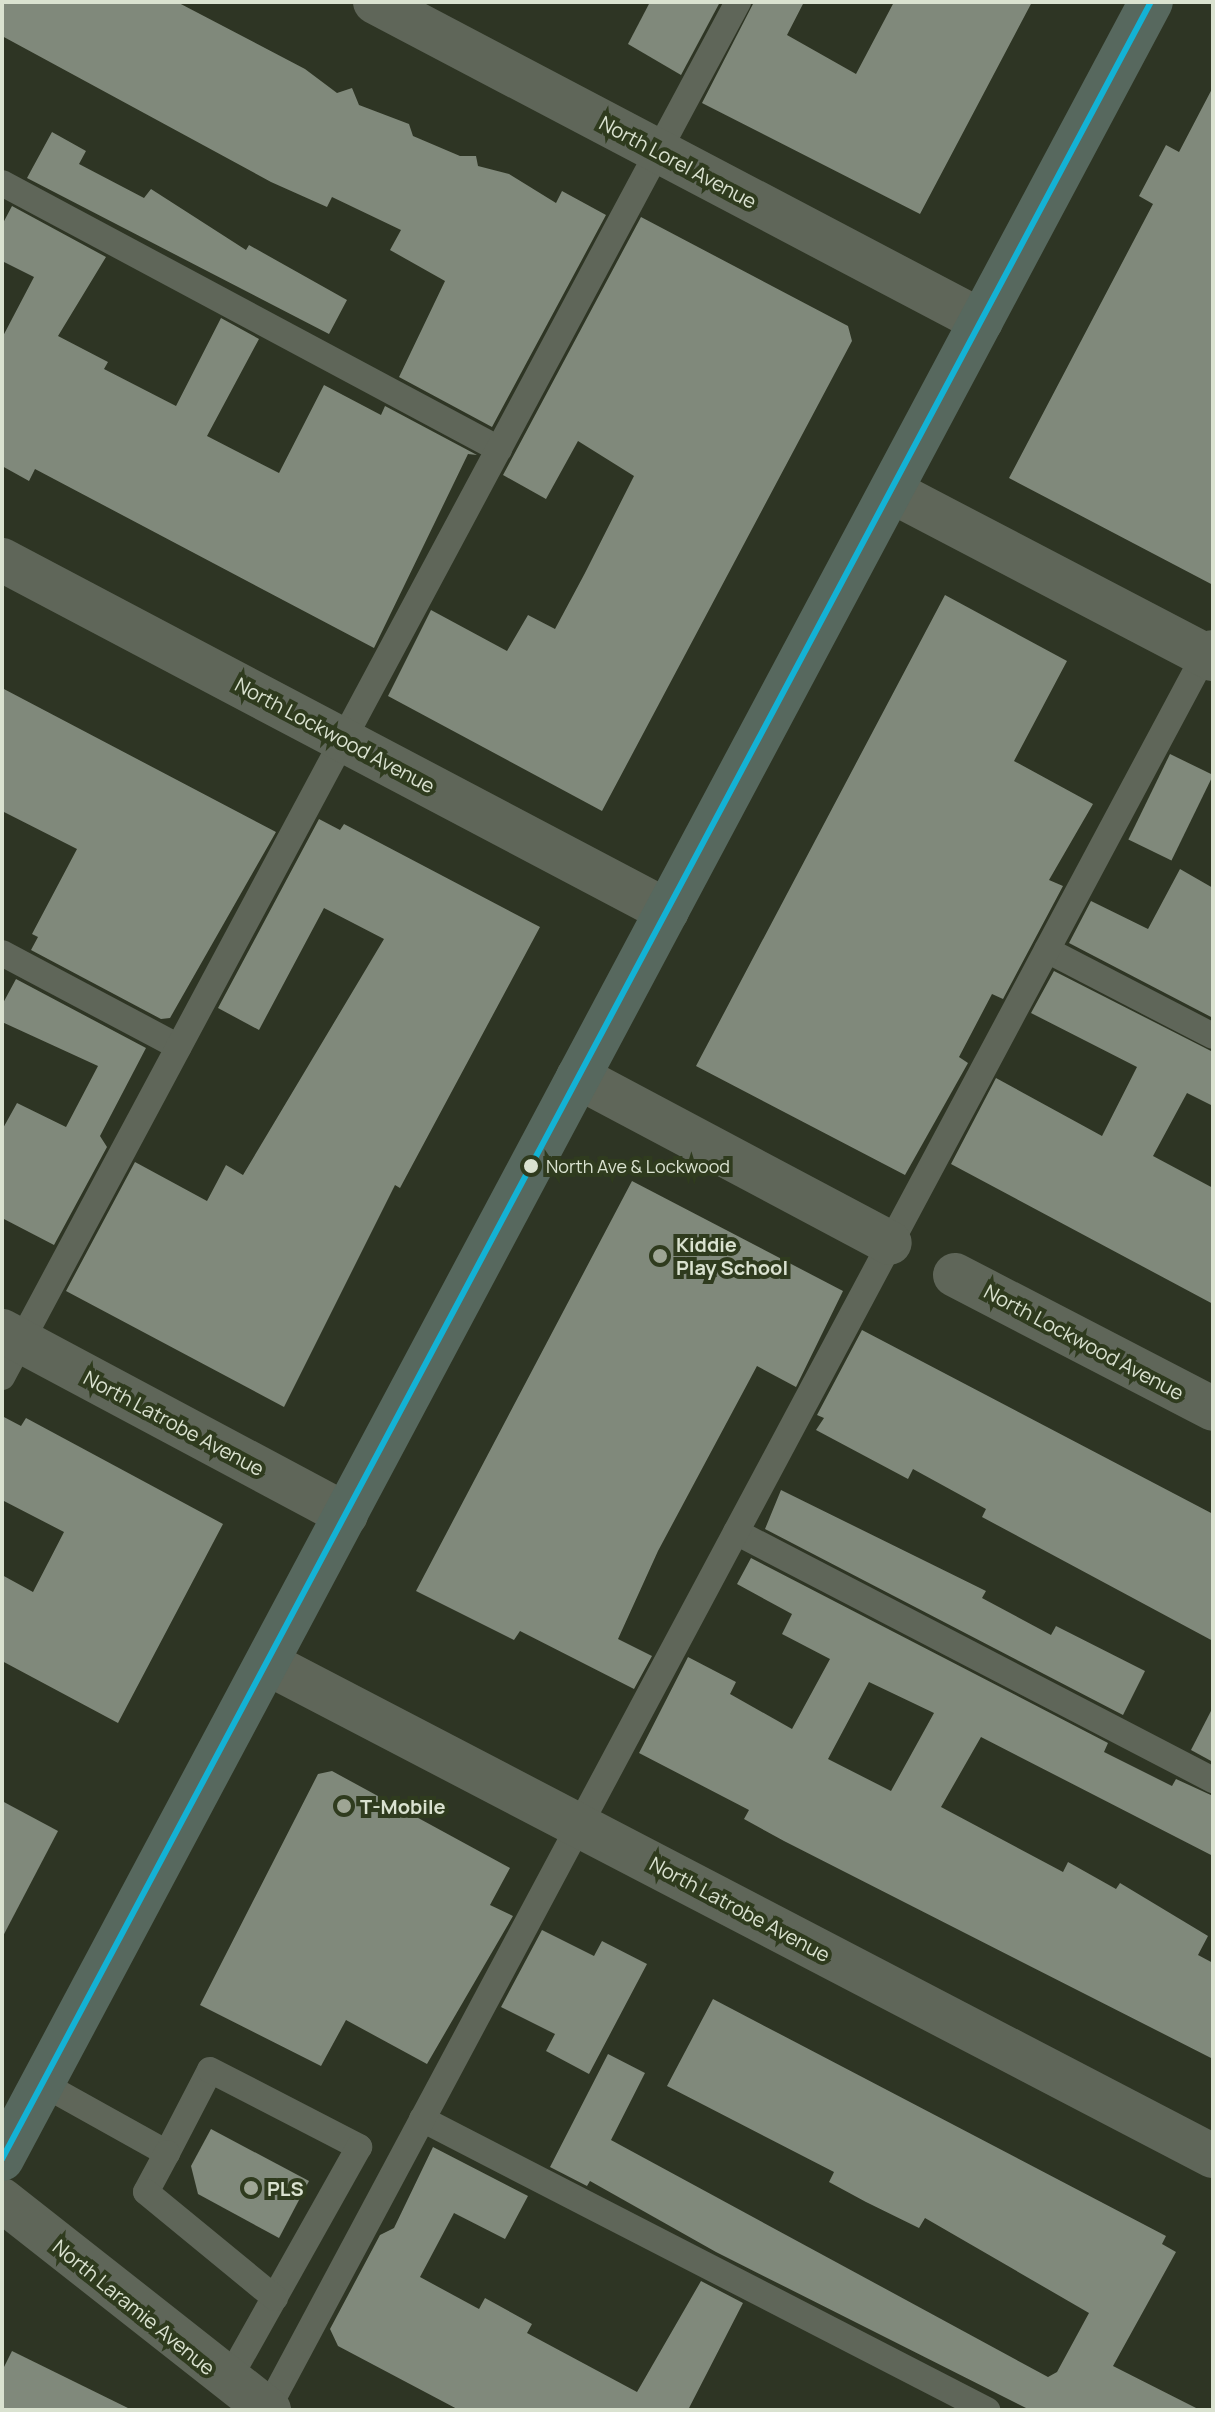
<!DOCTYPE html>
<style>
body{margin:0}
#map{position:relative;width:1215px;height:2412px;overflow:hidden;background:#2e3524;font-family:Manrope,sans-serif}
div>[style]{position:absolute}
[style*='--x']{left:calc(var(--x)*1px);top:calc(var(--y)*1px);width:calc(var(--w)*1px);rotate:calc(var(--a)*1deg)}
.building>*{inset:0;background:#80897b;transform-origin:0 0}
.service>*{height:26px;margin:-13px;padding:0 13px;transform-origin:13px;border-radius:13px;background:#5f6659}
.minor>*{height:44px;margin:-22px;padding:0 22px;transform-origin:22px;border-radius:22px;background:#5f6659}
.tertiary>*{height:44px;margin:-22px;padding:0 22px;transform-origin:22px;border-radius:22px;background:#5f6659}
.primary>*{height:44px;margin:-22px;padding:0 22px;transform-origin:22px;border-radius:22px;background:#57685e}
.bus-1>*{height:6px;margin:-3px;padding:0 3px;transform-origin:3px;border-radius:3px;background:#13b2d5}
.dots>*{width:22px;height:22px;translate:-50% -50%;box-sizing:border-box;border:4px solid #2f3b1e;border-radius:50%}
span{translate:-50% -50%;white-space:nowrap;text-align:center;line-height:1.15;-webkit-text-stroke:8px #2f3b1e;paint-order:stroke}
.bus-label{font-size:18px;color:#dae2d0}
.left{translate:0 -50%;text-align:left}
.street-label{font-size:20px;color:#dae2d0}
.poi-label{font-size:20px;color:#dae2d0;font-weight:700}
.frame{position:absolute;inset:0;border:4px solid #dae2d0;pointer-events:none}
</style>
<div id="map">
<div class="building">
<div style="clip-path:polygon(2px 2px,177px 2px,305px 69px,337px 93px,352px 88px,359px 105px,409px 124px,413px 136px,460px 156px,476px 156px,478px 166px,509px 174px,556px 203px,562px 191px,606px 215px,492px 427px,399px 377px,445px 281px,390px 250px,401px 230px,332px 197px,327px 207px,271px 182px,2px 36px)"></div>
<div style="clip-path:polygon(650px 2px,720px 2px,681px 75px,628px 44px)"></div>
<div style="clip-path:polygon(754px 2px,804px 2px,787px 35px,856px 74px,894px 2px,1032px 2px,920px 214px,702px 103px)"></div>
<div style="clip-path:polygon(1213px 87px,1213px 585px,1009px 478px,1153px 204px,1139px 196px,1166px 145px,1179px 152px)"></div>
<div style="clip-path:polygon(52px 132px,86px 151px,79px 164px,144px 198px,151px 189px,246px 250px,249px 245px,347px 300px,329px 334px,27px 178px)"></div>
<div style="clip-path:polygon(12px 206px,106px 257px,58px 336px,108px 362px,104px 369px,176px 406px,221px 318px,259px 339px,207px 436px,279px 473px,324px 385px,381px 415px,385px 406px,477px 455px,468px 454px,374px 648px,35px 469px,29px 481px,2px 466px,2px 338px,34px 277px,2px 261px,2px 225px)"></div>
<div style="clip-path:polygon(641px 217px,848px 326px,852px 341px,602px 811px,388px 696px,431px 610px,507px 651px,528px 615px,555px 629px,585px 573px,634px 476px,578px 441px,546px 499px,503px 475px)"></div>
<div style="clip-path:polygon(945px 595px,1067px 661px,1014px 761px,1093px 804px,1049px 880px,1063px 886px,1003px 999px,992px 994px,959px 1057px,968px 1063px,905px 1175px,696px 1066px)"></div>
<div style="clip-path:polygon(2px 688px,276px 832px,170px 1018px,161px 1019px,31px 950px,38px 937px,32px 934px,77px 849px,2px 811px)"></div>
<div style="left:1170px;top:754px;width:48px;height:95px;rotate:26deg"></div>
<div style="clip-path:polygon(319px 819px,340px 830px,344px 824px,540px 927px,400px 1188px,395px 1185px,284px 1407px,66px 1291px,135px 1162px,207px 1201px,226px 1165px,243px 1175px,384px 939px,324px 908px,259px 1030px,218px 1008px)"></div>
<div style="clip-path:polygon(1180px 869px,1213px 888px,1213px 1018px,1069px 943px,1091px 901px,1148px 929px)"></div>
<div style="clip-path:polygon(1054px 971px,1213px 1052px,1213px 1106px,1187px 1093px,1153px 1156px,1213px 1188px,1213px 1304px,951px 1164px,996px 1078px,1102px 1136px,1137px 1067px,1031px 1013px)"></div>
<div style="clip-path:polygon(16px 979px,146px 1048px,100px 1136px,107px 1147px,54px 1245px,2px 1218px,2px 1130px,17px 1103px,66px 1127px,98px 1066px,2px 1022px,2px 1005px)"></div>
<div style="clip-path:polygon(632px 1181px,843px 1291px,796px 1387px,757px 1366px,658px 1551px,618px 1639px,652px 1656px,634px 1689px,520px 1631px,514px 1640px,416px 1591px)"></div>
<div style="clip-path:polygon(862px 1330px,1213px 1514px,1213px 1641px,982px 1517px,986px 1509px,913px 1469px,908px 1479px,816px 1430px,824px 1418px,817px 1415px)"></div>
<div style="clip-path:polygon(2px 1416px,21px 1426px,26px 1418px,223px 1524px,118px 1723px,2px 1661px,2px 1575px,33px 1592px,64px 1532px,2px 1500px)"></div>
<div style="clip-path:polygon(781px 1490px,986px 1591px,982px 1598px,1051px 1635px,1056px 1626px,1145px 1671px,1123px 1715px,765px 1529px)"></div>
<div style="clip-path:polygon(evenodd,751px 1558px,1108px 1743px,1104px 1752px,1172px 1786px,1176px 1779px,1213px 1796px,1213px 1856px,981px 1737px,941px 1807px,1063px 1872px,1068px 1862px,1116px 1889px,1120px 1883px,1208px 1936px,1198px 1955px,1213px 1963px,1213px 2059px,784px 1841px,744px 1819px,749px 1810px,639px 1753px,688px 1657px,736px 1682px,730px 1694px,792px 1729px,830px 1659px,782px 1634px,792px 1614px,737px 1584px,751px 1558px,869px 1682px,934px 1713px,891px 1791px,828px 1759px,869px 1682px)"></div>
<div style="clip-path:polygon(1213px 1707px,1213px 1762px,1191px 1750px)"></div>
<div style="clip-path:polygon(332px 1771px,510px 1868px,490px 1905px,513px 1916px,427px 2064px,346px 2020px,321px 2066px,200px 2005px,318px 1774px)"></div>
<div style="clip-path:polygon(2px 1801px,58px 1831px,2px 1938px)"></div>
<div style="clip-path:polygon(542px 1930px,594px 1956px,602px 1941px,647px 1964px,589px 2074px,546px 2051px,555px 2034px,501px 2007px)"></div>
<div style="clip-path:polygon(713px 1999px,1166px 2236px,1162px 2244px,1176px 2252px,1113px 2366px,1200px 2410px,1030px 2410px,716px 2252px,590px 2181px,587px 2186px,550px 2167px,608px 2054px,645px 2073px,611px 2140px,1048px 2377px,1057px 2372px,1089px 2313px,925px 2218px,919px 2228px,866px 2202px,829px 2182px,834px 2172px,667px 2086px)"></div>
<div style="clip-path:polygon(211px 2129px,309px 2181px,279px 2238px,198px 2194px,191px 2166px)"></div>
<div style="clip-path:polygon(433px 2147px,528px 2196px,505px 2239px,454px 2213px,420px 2277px,479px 2309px,485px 2298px,532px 2324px,527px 2333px,637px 2392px,701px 2281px,743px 2303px,688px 2410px,459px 2410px,338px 2346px,330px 2329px,380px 2235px,394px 2228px)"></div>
<div style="clip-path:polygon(12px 2351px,132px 2410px,2px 2410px,2px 2371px)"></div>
</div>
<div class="service">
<div style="--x:2;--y:183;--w:564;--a:28.16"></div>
<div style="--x:1047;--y:950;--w:187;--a:27.4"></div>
<div style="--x:2;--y:953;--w:200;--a:28"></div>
<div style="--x:2;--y:1377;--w:1560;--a:-61.84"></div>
<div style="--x:736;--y:1532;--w:538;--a:27.47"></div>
<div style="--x:43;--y:2084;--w:142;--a:29.1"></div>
<div style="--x:167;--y:2153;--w:93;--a:-62.6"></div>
<div style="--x:210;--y:2070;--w:168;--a:27.3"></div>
<div style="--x:359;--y:2147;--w:270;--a:119.3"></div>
<div style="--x:422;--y:2119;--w:636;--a:27.25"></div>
<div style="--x:167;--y:2153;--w:44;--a:118.3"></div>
<div style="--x:146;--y:2192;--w:167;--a:39.4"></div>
<div style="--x:267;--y:2410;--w:2003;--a:-61.89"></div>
</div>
<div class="minor">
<div style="--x:375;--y:2;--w:685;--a:27.76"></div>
<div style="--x:891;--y:491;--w:363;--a:27.6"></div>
<div style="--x:2;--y:560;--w:752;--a:27.83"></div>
<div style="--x:578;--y:1077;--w:353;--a:28"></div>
<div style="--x:955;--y:1275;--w:291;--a:27.4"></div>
<div style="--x:2;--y:1331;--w:390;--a:28.1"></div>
<div style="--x:267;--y:1663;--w:1067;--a:27.53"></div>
</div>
<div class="tertiary">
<div style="--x:2;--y:2200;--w:340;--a:38.2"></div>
</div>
<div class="primary">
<div style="--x:2;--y:2159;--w:2444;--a:-61.96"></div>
</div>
<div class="bus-1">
<div style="--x:2;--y:2159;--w:2444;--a:-61.96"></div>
</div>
<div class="dots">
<div style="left:531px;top:1166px;background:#dae2d0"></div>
<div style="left:660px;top:1256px;background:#9ea594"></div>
<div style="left:344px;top:1806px;background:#9ea594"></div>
<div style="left:251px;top:2188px;background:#9ea594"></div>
</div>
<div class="bus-label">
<span class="left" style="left:546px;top:1166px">North Ave &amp; Lockwood</span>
</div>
<div class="street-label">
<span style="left:678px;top:162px;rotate:28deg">North Lorel Avenue</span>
<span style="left:335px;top:735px;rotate:28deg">North Lockwood Avenue</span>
<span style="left:1084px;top:1342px;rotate:28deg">North Lockwood Avenue</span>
<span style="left:174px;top:1423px;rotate:28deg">North Latrobe Avenue</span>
<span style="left:740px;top:1909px;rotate:28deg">North Latrobe Avenue</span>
<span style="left:134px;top:2307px;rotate:39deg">North Laramie Avenue</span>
</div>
<div class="poi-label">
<span class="left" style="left:676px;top:1256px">Kiddie<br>Play School</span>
<span class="left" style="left:360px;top:1806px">T-Mobile</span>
<span class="left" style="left:267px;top:2188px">PLS</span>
</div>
<div class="frame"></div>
</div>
